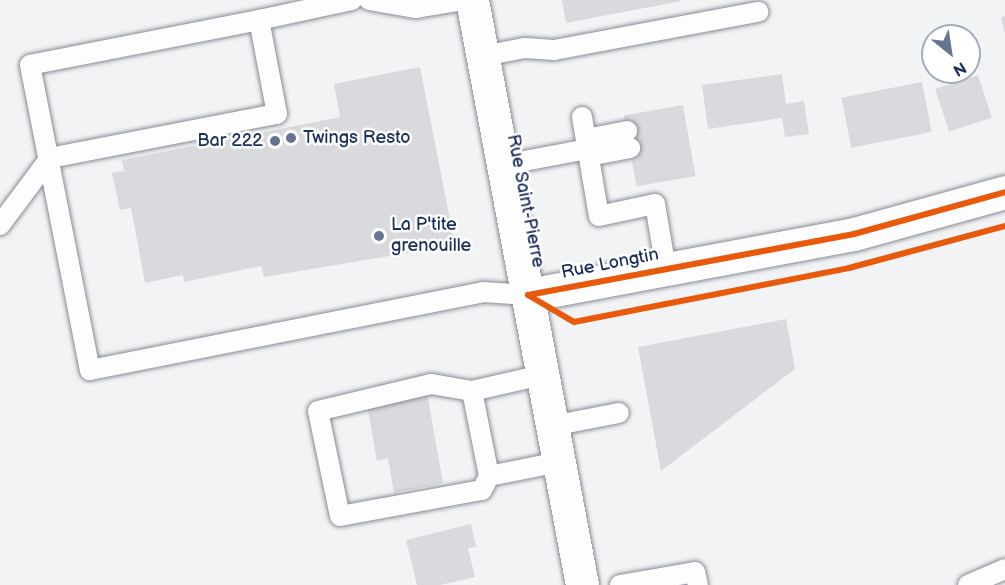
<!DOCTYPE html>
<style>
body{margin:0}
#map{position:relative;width:1005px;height:585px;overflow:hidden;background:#f2f3f4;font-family:"Balsamiq Sans",sans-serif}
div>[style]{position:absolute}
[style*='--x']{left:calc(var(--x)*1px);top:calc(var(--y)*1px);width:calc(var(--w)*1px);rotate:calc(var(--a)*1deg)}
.building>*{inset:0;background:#d8dadd;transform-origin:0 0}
.roads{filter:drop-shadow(0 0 2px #888c95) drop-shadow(0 0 2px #888c95)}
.lane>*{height:20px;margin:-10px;padding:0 10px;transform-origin:10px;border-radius:10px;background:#fdfdfd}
.street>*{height:33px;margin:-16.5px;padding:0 16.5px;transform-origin:16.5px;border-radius:16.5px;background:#fdfdfd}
.secondary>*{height:33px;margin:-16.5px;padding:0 16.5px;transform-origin:16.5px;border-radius:16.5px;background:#fdfdfd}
.cycleway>*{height:6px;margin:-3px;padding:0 3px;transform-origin:3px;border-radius:3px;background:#e8590c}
.dots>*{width:16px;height:16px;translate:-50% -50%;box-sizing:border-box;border:3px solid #fff;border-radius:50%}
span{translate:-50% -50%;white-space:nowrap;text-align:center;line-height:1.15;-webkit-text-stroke:5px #fff;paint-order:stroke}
.poi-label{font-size:18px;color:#1b2f5e}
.left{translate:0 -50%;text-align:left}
.right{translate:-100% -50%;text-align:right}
.street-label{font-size:18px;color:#1b2f5e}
.north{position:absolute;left:921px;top:24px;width:60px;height:60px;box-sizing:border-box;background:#fff;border:2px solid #a4acbf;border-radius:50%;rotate:150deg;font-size:16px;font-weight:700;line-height:24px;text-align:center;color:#1b2f5e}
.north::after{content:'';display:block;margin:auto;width:21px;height:27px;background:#667492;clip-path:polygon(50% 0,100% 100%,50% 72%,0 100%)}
</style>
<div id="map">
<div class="building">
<div style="clip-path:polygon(562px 0,681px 0,681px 1px,566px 23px)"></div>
<div style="clip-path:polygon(1005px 16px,1005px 32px,1004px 32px,1001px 17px)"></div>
<div style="clip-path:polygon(420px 67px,455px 245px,264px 277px,261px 266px,184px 282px,183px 275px,145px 283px,131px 208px,120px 210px,112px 173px,124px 171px,122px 160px,340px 117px,334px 84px)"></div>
<div style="clip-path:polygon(782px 74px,786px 104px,804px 101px,809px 134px,785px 137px,782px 118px,708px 129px,702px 85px)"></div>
<div style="left:978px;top:75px;width:45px;height:45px;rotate:72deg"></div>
<div style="left:922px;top:82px;width:51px;height:82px;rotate:79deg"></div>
<div style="left:683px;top:105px;width:72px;height:60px;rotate:80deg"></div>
<div style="clip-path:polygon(786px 319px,795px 369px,661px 471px,638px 347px)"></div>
<div style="clip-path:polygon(427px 393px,443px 483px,394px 493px,388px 458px,377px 461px,367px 404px)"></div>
<div style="clip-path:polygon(471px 524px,476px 547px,468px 548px,475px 577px,440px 585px,417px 585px,406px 540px)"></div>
</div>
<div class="roads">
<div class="lane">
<div style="--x:369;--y:0;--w:48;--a:9.7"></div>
<div style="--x:416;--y:8;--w:49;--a:-9.5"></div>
<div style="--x:259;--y:20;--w:233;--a:168.9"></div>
<div style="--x:30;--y:65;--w:311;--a:78.9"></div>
<div style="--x:90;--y:370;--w:401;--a:-11.2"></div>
<div style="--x:483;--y:292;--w:45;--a:3.8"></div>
<div style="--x:483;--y:56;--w:43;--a:-10.8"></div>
<div style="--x:525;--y:48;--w:29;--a:4"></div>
<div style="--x:554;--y:50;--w:208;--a:-10.6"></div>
<div style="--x:582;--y:117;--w:100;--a:80.3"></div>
<div style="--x:599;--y:216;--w:57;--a:-12.1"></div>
<div style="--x:655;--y:204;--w:66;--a:80.4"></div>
<div style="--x:586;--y:139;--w:42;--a:-11"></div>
<div style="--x:589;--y:156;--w:42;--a:-11"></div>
<div style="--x:503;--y:165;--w:86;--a:-10.7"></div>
<div style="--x:0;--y:225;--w:84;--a:-53.3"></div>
<div style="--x:50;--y:158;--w:231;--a:-11"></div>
<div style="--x:277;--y:114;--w:96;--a:-100.8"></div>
<div style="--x:259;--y:20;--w:95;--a:-12.1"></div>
<div style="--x:542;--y:375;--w:72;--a:167.1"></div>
<div style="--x:472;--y:391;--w:87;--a:78.7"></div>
<div style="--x:489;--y:476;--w:71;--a:-11.3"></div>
<div style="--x:472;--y:391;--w:42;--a:-170.3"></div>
<div style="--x:431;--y:384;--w:116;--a:166.6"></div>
<div style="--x:318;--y:411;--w:107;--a:78.2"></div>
<div style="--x:340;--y:516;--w:144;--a:-10.4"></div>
<div style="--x:482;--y:490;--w:16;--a:-63"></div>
<div style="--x:552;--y:426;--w:68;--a:-11"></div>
<div style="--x:620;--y:585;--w:76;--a:-9.8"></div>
<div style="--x:695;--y:572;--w:13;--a:77"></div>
<div style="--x:968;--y:585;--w:40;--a:-23.4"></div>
</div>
<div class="street">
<div style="--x:528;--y:295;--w:332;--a:-10.6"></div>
<div style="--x:854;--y:234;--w:157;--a:-15.5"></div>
</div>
<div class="secondary">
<div style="--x:472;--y:0;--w:595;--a:79.35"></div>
</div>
</div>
<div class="cycleway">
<div style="--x:528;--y:295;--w:53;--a:30.4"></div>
<div style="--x:574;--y:322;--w:280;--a:-11.1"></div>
<div style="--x:849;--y:268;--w:162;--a:-15.1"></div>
<div style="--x:528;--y:295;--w:332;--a:-10.6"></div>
<div style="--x:854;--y:234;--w:157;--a:-15.5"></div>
</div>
<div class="dots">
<div style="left:291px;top:138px;background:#667492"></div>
<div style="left:275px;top:141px;background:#667492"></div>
<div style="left:379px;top:236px;background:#667492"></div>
</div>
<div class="poi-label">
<span class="left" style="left:303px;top:138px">Twings Resto</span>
<span class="right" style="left:263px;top:141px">Bar 222</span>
<span class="left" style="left:391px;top:236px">La P'tite<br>grenouille</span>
</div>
<div class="street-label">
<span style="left:525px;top:201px;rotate:79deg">Rue Saint-Pierre</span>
<span style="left:610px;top:264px;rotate:-11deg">Rue Longtin</span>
</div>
<div class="north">N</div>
</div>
